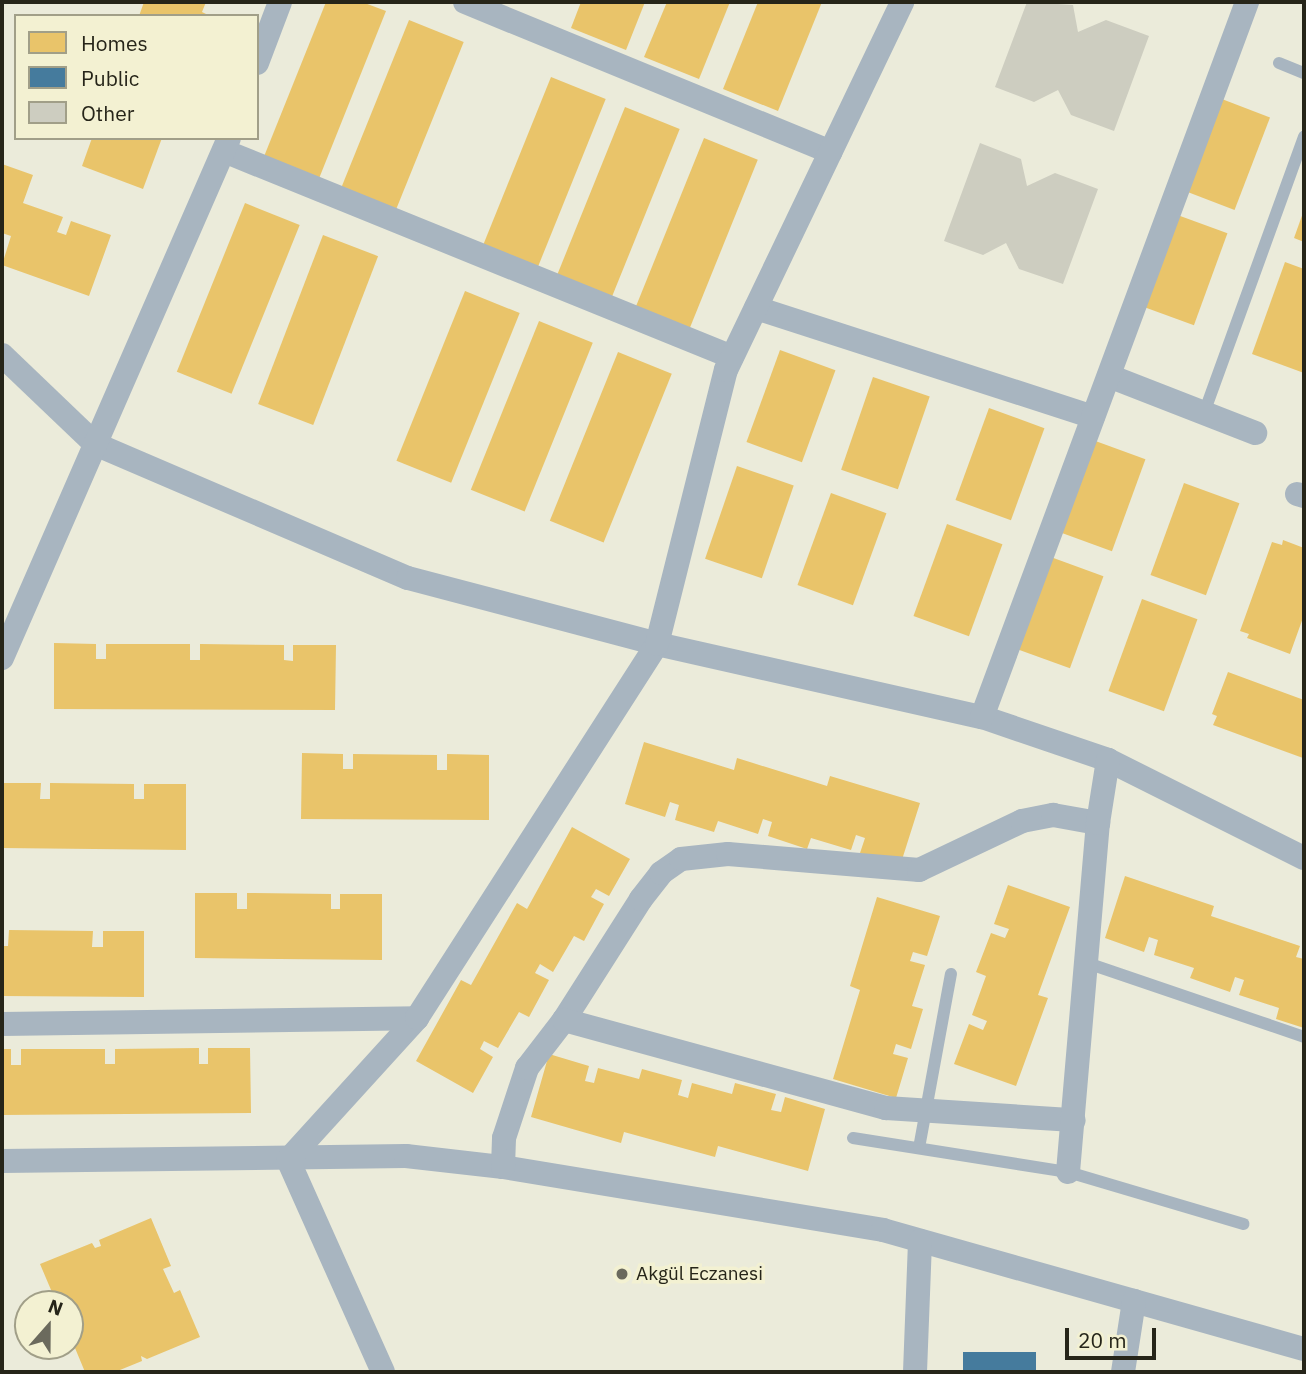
<!DOCTYPE html>
<meta charset="utf-8">
<style>
body{margin:0}
#map{position:relative;width:1306px;height:1374px;overflow:hidden;background:#ebebda;font-family:"IBM Plex Sans",sans-serif}
div>[style]{position:absolute}
[style*='--x']{left:calc(var(--x)*1px);top:calc(var(--y)*1px);width:calc(var(--w)*1px);rotate:calc(var(--a)*1deg)}
.homes>*{inset:0;background:#e9c46a;transform-origin:0 0}
.public>*{inset:0;background:#457b9d;transform-origin:0 0}
.building>*{inset:0;background:#cdcdc0}
.service>*{height:12px;margin:-6px;padding:0 6px;transform-origin:6px;border-radius:6px;background:#a8b5c0}
.minor>*{height:24px;margin:-12px;padding:0 12px;transform-origin:12px;border-radius:12px;background:#a8b5c0}
.dots>*{width:19px;height:19px;translate:-50% -50%;box-sizing:border-box;border:4px solid #f3f1d2;border-radius:50%}
span{translate:-50% -50%;white-space:nowrap;text-align:center;line-height:1.15;-webkit-text-stroke:7px #f3f1d2;paint-order:stroke}
.poi-label{font-size:19px;color:#262519}
.left{translate:0 -50%;text-align:left}
.frame{position:absolute;inset:0;border:4px solid #262519;pointer-events:none}
.legend{position:absolute;left:14px;top:14px;width:245px;height:126px;box-sizing:border-box;background:#f3f1d2;border:2px solid #a19f88;margin:0;padding:9px 12px;list-style:none;font-size:21px;color:#262519}
.legend li{display:flex;align-items:center;gap:14px;height:35px}
.legend b{width:35px;border:2px solid #a19f88}
.north{position:absolute;left:14px;top:1290px;width:70px;height:70px;box-sizing:border-box;background:#f3f1d2;border:2px solid #a19f88;border-radius:50%;rotate:21deg;font-size:19px;font-weight:700;line-height:28px;text-align:center;color:#262519}
.north::after{content:'';display:block;margin:auto;width:24px;height:32px;background:#6b6a5d;clip-path:polygon(50% 0,100% 100%,50% 72%,0 100%)}
.scale{position:absolute;left:1065px;top:1328px;width:91px;height:32px;box-sizing:border-box;border:4px solid #262519;border-top:0;padding-left:9px;font-size:21px;line-height:24px;white-space:nowrap;color:#262519;-webkit-text-stroke:5px #f3f1d2;paint-order:stroke}
</style>
<div id="map">
<div class="homes">
<div style="clip-path:polygon(144px 2px,206px 2px,202px 12px,210px 16px,139px 16px)"></div>
<div style="clip-path:polygon(326px 2px,362px 2px,386px 11px,318px 181px,263px 159px)"></div>
<div style="clip-path:polygon(581px 2px,645px 2px,626px 50px,571px 28px)"></div>
<div style="clip-path:polygon(667px 2px,730px 2px,699px 79px,644px 57px)"></div>
<div style="clip-path:polygon(758px 2px,822px 2px,778px 111px,723px 89px)"></div>
<div style="left:409px;top:20px;width:59px;height:183px;rotate:22deg"></div>
<div style="left:551px;top:77px;width:59px;height:183px;rotate:22deg"></div>
<div style="left:1214px;top:96px;width:60px;height:99px;rotate:21deg"></div>
<div style="left:625px;top:107px;width:59px;height:182px;rotate:22deg"></div>
<div style="clip-path:polygon(92px 138px,162px 138px,143px 189px,82px 166px)"></div>
<div style="left:704px;top:138px;width:58px;height:182px;rotate:22deg"></div>
<div style="clip-path:polygon(2px 164px,33px 175px,23px 203px,63px 217px,57px 232px,66px 235px,71px 221px,111px 235px,89px 296px,2px 265px,11px 236px,2px 233px)"></div>
<div style="left:245px;top:203px;width:59px;height:182px;rotate:22deg"></div>
<div style="clip-path:polygon(1304px 210px,1304px 242px,1294px 238px)"></div>
<div style="left:1172px;top:213px;width:59px;height:98px;rotate:20deg"></div>
<div style="left:323px;top:235px;width:59px;height:181px;rotate:21deg"></div>
<div style="clip-path:polygon(1285px 262px,1304px 269px,1304px 373px,1252px 354px)"></div>
<div style="left:465px;top:291px;width:59px;height:183px;rotate:22deg"></div>
<div style="left:539px;top:321px;width:58px;height:182px;rotate:22deg"></div>
<div style="left:780px;top:350px;width:59px;height:98px;rotate:20deg"></div>
<div style="left:618px;top:352px;width:58px;height:182px;rotate:22deg"></div>
<div style="left:873px;top:377px;width:60px;height:98px;rotate:19deg"></div>
<div style="left:989px;top:408px;width:59px;height:98px;rotate:20deg"></div>
<div style="left:1090px;top:439px;width:59px;height:98px;rotate:20deg"></div>
<div style="left:737px;top:466px;width:60px;height:98px;rotate:19deg"></div>
<div style="left:1184px;top:483px;width:59px;height:98px;rotate:20deg"></div>
<div style="left:831px;top:493px;width:59px;height:98px;rotate:20deg"></div>
<div style="left:947px;top:524px;width:59px;height:98px;rotate:20deg"></div>
<div style="clip-path:polygon(1283px 540px,1304px 548px,1304px 615px,1290px 654px,1247px 638px,1249px 634px,1240px 631px,1272px 542px,1282px 545px)"></div>
<div style="left:1048px;top:556px;width:59px;height:98px;rotate:20deg"></div>
<div style="left:1142px;top:599px;width:59px;height:98px;rotate:20deg"></div>
<div style="clip-path:polygon(54px 643px,96px 644px,96px 659px,106px 659px,106px 644px,190px 644px,190px 660px,200px 660px,200px 644px,284px 645px,284px 660px,293px 661px,293px 645px,336px 645px,335px 710px,54px 709px)"></div>
<div style="clip-path:polygon(1228px 672px,1304px 700px,1303px 758px,1213px 725px,1217px 716px,1212px 714px)"></div>
<div style="clip-path:polygon(644px 742px,734px 770px,737px 758px,827px 786px,830px 776px,920px 803px,900px 866px,860px 853px,865px 838px,856px 835px,851px 850px,811px 838px,807px 849px,768px 836px,772px 822px,763px 819px,758px 834px,718px 821px,714px 832px,675px 820px,679px 805px,670px 802px,665px 817px,625px 804px)"></div>
<div style="clip-path:polygon(302px 753px,343px 754px,343px 769px,353px 769px,353px 754px,437px 755px,437px 770px,447px 770px,447px 754px,489px 755px,489px 820px,301px 819px)"></div>
<div style="clip-path:polygon(2px 783px,41px 783px,40px 799px,50px 799px,50px 783px,134px 784px,134px 799px,144px 799px,144px 784px,186px 784px,186px 850px,2px 848px)"></div>
<div style="clip-path:polygon(572px 827px,630px 859px,609px 896px,596px 889px,591px 897px,604px 904px,584px 941px,574px 936px,553px 972px,540px 964px,535px 973px,549px 980px,529px 1017px,519px 1012px,498px 1048px,484px 1041px,480px 1049px,493px 1057px,473px 1093px,416px 1061px,461px 980px,471px 985px,517px 903px,527px 909px)"></div>
<div style="clip-path:polygon(1125px 876px,1214px 906px,1211px 916px,1300px 946px,1296px 957px,1304px 959px,1304px 1028px,1276px 1019px,1279px 1008px,1239px 995px,1244px 980px,1235px 977px,1230px 992px,1190px 978px,1194px 968px,1154px 955px,1158px 940px,1149px 937px,1144px 952px,1105px 938px)"></div>
<div style="clip-path:polygon(1008px 885px,1070px 907px,1038px 995px,1048px 998px,1016px 1086px,954px 1064px,969px 1024px,983px 1030px,987px 1021px,972px 1015px,986px 976px,976px 972px,991px 933px,1005px 938px,1009px 929px,994px 924px)"></div>
<div style="clip-path:polygon(195px 893px,237px 893px,237px 909px,247px 909px,247px 893px,331px 894px,331px 909px,340px 909px,340px 894px,382px 894px,382px 960px,195px 958px)"></div>
<div style="clip-path:polygon(877px 897px,940px 916px,927px 956px,913px 952px,910px 961px,925px 965px,912px 1006px,923px 1009px,911px 1049px,896px 1044px,893px 1054px,908px 1058px,896px 1098px,833px 1079px,860px 990px,850px 986px)"></div>
<div style="clip-path:polygon(9px 930px,93px 931px,92px 947px,103px 947px,103px 931px,144px 931px,144px 997px,2px 996px,2px 946px,8px 946px)"></div>
<div style="clip-path:polygon(199px 1048px,199px 1064px,208px 1064px,208px 1048px,250px 1048px,251px 1113px,2px 1115px,2px 1049px,11px 1049px,11px 1065px,21px 1065px,21px 1049px,105px 1049px,105px 1064px,115px 1064px,115px 1049px)"></div>
<div style="clip-path:polygon(549px 1054px,589px 1066px,585px 1081px,594px 1083px,598px 1068px,639px 1079px,642px 1069px,682px 1080px,678px 1095px,688px 1098px,692px 1083px,732px 1094px,735px 1083px,776px 1094px,771px 1110px,781px 1112px,785px 1097px,825px 1109px,808px 1171px,718px 1146px,715px 1157px,624px 1132px,621px 1143px,531px 1117px)"></div>
<div style="clip-path:polygon(151px 1218px,171px 1266px,163px 1269px,174px 1293px,180px 1290px,200px 1337px,147px 1359px,141px 1356px,142px 1361px,115px 1372px,85px 1372px,70px 1336px,76px 1330px,70px 1304px,57px 1304px,40px 1264px,92px 1243px,95px 1248px,101px 1246px,99px 1240px)"></div>
</div>
<div class="public">
<div style="left:963px;top:1352px;width:73px;height:20px"></div>
</div>
<div class="building">
<div style="clip-path:polygon(1027px 2px,1073px 5px,1078px 32px,1106px 20px,1149px 36px,1114px 131px,1071px 115px,1058px 90px,1034px 102px,995px 87px)"></div>
<div style="clip-path:polygon(980px 143px,1021px 159px,1027px 186px,1055px 173px,1098px 189px,1063px 284px,1019px 269px,1006px 243px,983px 255px,944px 241px)"></div>
</div>
<div class="service">
<div style="--x:1279;--y:63;--w:27;--a:22"></div>
<div style="--x:1204;--y:413;--w:294;--a:-70.1"></div>
<div style="--x:1090;--y:964;--w:226;--a:18.8"></div>
<div style="--x:853;--y:1138;--w:218;--a:9"></div>
<div style="--x:1068;--y:1172;--w:183;--a:16.5"></div>
<div style="--x:919;--y:1148;--w:177;--a:-79.6"></div>
</div>
<div class="minor">
<div style="--x:465;--y:2;--w:395;--a:22.3"></div>
<div style="--x:257;--y:63;--w:65;--a:-69.3"></div>
<div style="--x:224;--y:151;--w:548;--a:22.07"></div>
<div style="--x:756;--y:308;--w:354;--a:17.9"></div>
<div style="--x:2;--y:355;--w:129;--a:43.7"></div>
<div style="--x:95;--y:444;--w:340;--a:23.2"></div>
<div style="--x:408;--y:578;--w:258;--a:14.8"></div>
<div style="--x:657;--y:644;--w:333;--a:12.7"></div>
<div style="--x:982;--y:717;--w:133;--a:18.8"></div>
<div style="--x:1108;--y:760;--w:219;--a:26.6"></div>
<div style="--x:1109;--y:376;--w:157;--a:21.3"></div>
<div style="--x:1297;--y:494;--w:7;--a:16"></div>
<div style="--x:2;--y:658;--w:567;--a:-66.42"></div>
<div style="--x:982;--y:717;--w:763;--a:-69.66"></div>
<div style="--x:564;--y:1020;--w:143;--a:-57.5"></div>
<div style="--x:641;--y:899;--w:33;--a:-52"></div>
<div style="--x:661;--y:873;--w:24;--a:-35"></div>
<div style="--x:681;--y:859;--w:47;--a:-6.1"></div>
<div style="--x:728;--y:854;--w:192;--a:4.8"></div>
<div style="--x:919;--y:870;--w:114;--a:-25.4"></div>
<div style="--x:1022;--y:821;--w:32;--a:-11"></div>
<div style="--x:1053;--y:815;--w:46;--a:10.1"></div>
<div style="--x:2;--y:1024;--w:415;--a:-0.8"></div>
<div style="--x:2;--y:1161;--w:404;--a:-0.7"></div>
<div style="--x:406;--y:1156;--w:98;--a:6.5"></div>
<div style="--x:503;--y:1167;--w:385;--a:9.4"></div>
<div style="--x:883;--y:1230;--w:437;--a:15.8"></div>
<div style="--x:503;--y:1167;--w:29;--a:-88"></div>
<div style="--x:504;--y:1138;--w:74;--a:-71.8"></div>
<div style="--x:527;--y:1068;--w:61;--a:-52.4"></div>
<div style="--x:564;--y:1020;--w:334;--a:15.3"></div>
<div style="--x:886;--y:1108;--w:188;--a:3.7"></div>
<div style="--x:1068;--y:1172;--w:350;--a:-85.1"></div>
<div style="--x:1098;--y:823;--w:64;--a:-81"></div>
<div style="--x:383;--y:1372;--w:232;--a:-114.1"></div>
<div style="--x:288;--y:1160;--w:192;--a:-47.7"></div>
<div style="--x:417;--y:1018;--w:444;--a:-57.3"></div>
<div style="--x:657;--y:644;--w:283;--a:-75.9"></div>
<div style="--x:726;--y:370;--w:408;--a:-64.4"></div>
<div style="--x:915;--y:1372;--w:131;--a:-87.8"></div>
<div style="--x:1123;--y:1372;--w:72;--a:-81.2"></div>
</div>
<div class="dots">
<div style="left:622px;top:1274px;background:#6b6a5d"></div>
</div>
<div class="poi-label">
<span class="left" style="left:636px;top:1274px">Akgül Eczanesi</span>
</div>
<div class="frame"></div>
<ul class="legend">
<li><b style="height:19px;background:#e9c46a"></b>Homes</li>
<li><b style="height:19px;background:#457b9d"></b>Public</li>
<li><b style="height:19px;background:#cdcdc0"></b>Other</li>
</ul>
<div class="north">N</div>
<div class="scale">20 m</div>
</div>
